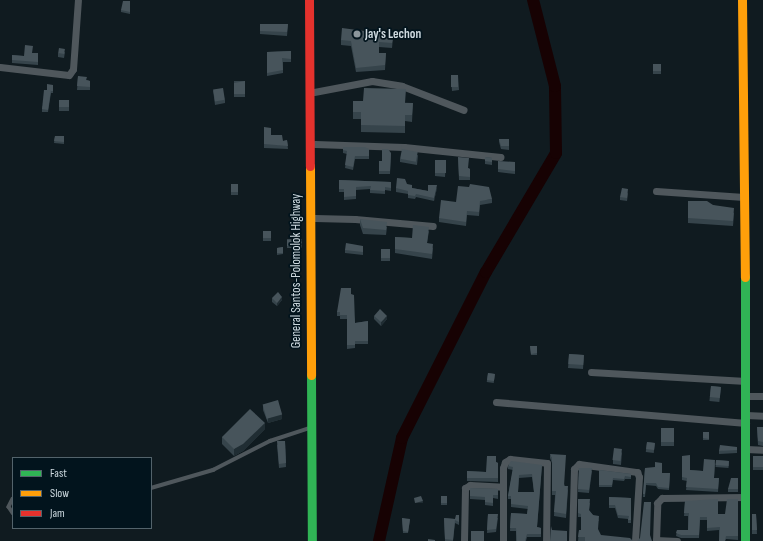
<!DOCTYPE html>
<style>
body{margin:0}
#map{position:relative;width:763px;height:541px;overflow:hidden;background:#101b20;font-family:"Sofia Sans Condensed",sans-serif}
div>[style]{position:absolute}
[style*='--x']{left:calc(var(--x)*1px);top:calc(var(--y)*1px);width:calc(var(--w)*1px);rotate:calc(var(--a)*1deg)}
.river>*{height:12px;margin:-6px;padding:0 6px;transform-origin:6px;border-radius:6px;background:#170203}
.lane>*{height:3.5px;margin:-1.75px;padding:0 1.75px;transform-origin:1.75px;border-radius:1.75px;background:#4f575c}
.street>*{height:7px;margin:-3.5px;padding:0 3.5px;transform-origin:3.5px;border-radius:3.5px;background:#4f575c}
.fast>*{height:9px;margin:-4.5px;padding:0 4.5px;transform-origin:4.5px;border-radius:4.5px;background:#30b455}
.slow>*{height:9px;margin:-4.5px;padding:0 4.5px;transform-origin:4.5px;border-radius:4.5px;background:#ff9f0a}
.jam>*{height:9px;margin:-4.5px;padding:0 4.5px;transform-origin:4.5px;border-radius:4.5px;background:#e5322d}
.wall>*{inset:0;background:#36444b;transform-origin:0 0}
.shaded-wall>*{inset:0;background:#202d33;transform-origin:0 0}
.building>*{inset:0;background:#47545b;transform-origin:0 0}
.dots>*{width:11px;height:11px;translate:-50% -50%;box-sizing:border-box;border:2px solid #02141d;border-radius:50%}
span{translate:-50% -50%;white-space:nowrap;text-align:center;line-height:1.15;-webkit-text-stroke:3.5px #02141d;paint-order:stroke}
.poi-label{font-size:13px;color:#cdd9df;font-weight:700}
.left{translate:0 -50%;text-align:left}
.street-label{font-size:13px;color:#cdd9df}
.legend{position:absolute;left:12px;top:457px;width:140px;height:72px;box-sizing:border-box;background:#02141d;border:1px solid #53636b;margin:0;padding:5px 7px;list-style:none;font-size:12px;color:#cdd9df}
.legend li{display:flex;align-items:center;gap:8px;height:20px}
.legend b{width:20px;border:1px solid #53636b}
</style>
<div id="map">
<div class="river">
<div style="--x:379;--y:541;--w:106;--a:-77.4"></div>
<div style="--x:402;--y:438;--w:186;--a:-63.2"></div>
<div style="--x:486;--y:272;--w:138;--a:-59.5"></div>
<div style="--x:556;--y:153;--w:67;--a:-90.9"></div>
<div style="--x:555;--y:86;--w:89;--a:-104.3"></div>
</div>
<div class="lane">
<div style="--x:151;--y:488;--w:65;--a:-16.2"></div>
<div style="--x:213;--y:470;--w:64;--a:-27"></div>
<div style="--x:270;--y:441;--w:40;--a:-18"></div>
<div style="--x:13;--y:499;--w:9;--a:117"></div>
<div style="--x:9;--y:507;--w:7;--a:56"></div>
</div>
<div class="street">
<div style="--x:0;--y:67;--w:69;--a:6.6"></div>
<div style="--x:69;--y:75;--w:7;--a:-56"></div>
<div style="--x:73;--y:69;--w:69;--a:-85.9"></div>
<div style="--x:314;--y:92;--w:59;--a:-10.7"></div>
<div style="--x:372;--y:81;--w:30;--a:9"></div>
<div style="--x:402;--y:86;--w:66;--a:21.2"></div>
<div style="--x:315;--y:144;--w:89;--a:1.9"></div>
<div style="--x:404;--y:147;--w:97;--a:5.9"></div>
<div style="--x:656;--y:191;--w:88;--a:3.9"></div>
<div style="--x:315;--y:218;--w:40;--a:1.4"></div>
<div style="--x:355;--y:219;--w:78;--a:5.1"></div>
<div style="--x:591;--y:372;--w:155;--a:3.3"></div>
<div style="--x:746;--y:396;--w:17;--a:0"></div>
<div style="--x:496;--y:402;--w:251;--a:4.8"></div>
<div style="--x:746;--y:415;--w:17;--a:3"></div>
<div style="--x:746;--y:449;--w:17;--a:3"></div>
<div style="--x:656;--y:540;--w:21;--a:3"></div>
<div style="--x:464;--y:541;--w:53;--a:-88.9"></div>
<div style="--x:465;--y:488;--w:6;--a:-31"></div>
<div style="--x:470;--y:485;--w:33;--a:3"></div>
<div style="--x:503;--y:541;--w:73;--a:-90"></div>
<div style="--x:503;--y:468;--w:6;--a:-72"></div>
<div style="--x:505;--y:462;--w:6;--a:-31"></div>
<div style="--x:510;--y:459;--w:37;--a:6"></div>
<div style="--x:547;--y:463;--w:78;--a:90.7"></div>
<div style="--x:572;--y:541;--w:72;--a:-88.4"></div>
<div style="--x:574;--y:469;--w:7;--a:-45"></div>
<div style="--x:579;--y:464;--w:59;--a:7.9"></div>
<div style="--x:637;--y:472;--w:5;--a:68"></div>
<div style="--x:639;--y:477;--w:64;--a:93.6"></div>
<div style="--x:656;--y:541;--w:38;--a:-88"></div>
<div style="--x:657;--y:503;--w:7;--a:-45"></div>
<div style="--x:662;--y:498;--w:84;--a:-0.7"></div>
</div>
<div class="fast">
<div style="--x:311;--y:375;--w:166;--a:89.7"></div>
<div style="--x:745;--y:541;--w:264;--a:-90"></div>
</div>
<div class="slow">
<div style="--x:742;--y:0;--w:277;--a:89.4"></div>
<div style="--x:310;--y:166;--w:209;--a:89.7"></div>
</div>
<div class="jam">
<div style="--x:309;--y:0;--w:166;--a:89.7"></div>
</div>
<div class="wall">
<div style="clip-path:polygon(130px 1px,130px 14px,121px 12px,121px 10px)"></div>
<div style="clip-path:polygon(260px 24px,288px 24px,287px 36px,260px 34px)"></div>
<div style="clip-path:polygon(380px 37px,393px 38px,392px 48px,379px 47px,379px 53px,386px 53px,385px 70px,356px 72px,351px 46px,341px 45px,341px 40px)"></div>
<div style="clip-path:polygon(291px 51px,291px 62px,283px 62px,283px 73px,267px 76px,267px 52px)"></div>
<div style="clip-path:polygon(65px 52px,64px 58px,58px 57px,58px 53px)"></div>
<div style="clip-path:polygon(32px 53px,38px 53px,38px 65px,12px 63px,12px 55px,24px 56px)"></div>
<div style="left:653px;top:64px;width:8px;height:10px"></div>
<div style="clip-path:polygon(458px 75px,459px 90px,452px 91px,451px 78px)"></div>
<div style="clip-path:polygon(78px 76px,87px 80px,90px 81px,90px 90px,77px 90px)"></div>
<div style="left:245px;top:81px;width:16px;height:11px;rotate:90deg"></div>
<div style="clip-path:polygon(53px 85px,53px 93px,51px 93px,48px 112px,42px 112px,42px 109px,47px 90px)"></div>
<div style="clip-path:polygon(213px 90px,225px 100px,225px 103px,215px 105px)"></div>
<div style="left:59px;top:100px;width:10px;height:11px"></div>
<div style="clip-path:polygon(353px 101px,413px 103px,412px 122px,405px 121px,405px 133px,361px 132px,361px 119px,353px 119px)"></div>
<div style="clip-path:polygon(264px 127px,271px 135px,283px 141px,287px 140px,288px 149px,264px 148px)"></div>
<div style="clip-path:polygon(55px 136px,64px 136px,64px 144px,54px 143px)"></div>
<div style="clip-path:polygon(499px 139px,509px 139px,509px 150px,501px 149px,499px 142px)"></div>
<div style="clip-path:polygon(343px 147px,369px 149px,369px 159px,355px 159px,353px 170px,345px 168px,347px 154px,343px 153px)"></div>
<div style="clip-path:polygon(391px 153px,390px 174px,379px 174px,379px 161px,382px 161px)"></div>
<div style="clip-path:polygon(418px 155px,417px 165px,400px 162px,400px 159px)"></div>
<div style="clip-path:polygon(458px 157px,468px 168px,470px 169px,470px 180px,459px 180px)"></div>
<div style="clip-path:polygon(485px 157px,492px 158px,492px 165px,485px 164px)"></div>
<div style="clip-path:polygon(435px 160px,446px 160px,445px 177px,435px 176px)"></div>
<div style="clip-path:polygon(515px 162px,515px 174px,498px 172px,498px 169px)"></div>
<div style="clip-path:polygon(339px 180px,391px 182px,391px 191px,385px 190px,385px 194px,370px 193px,370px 189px,356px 190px,356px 199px,344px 200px,344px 192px,339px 192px)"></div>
<div style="left:231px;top:184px;width:7px;height:11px"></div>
<div style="clip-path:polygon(407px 184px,412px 188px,428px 191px,437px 188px,434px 201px,416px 197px,415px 199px,408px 198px,408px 194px,396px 192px,396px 188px)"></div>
<div style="clip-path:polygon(628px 193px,627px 201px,620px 200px,620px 197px)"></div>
<div style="clip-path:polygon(492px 199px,492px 203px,480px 205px,479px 216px,467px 215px,466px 226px,439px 222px,439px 218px,456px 202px)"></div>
<div style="clip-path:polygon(688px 201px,713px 205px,734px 213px,733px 226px,688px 223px)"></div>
<div style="clip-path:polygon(360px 219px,387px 227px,386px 235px,363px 234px,360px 225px)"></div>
<div style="left:263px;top:231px;width:8px;height:10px"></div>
<div style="clip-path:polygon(429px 231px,427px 243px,433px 248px,432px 259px,395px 253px,395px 237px,412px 238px)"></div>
<div style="left:302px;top:239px;width:9px;height:15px;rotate:90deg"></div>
<div style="clip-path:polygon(363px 246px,363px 255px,345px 253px,345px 250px)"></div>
<div style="clip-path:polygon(283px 247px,283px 254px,277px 255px,277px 248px)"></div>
<div style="left:381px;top:249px;width:9px;height:12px"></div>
<div style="clip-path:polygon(351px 294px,355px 323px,368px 321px,368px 344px,355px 344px,355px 348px,347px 349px,347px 319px,340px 319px,340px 316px,337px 316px,337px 312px)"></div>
<div style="clip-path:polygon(272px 298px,282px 300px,277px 306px,272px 302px)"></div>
<div style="clip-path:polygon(374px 316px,387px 319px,381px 326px,374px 319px)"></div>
<div style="clip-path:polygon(530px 346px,537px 346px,537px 355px,531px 355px)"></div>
<div style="left:569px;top:354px;width:15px;height:14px;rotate:4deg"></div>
<div style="left:488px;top:373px;width:7px;height:9px;rotate:8deg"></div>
<div style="left:711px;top:386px;width:10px;height:15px;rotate:6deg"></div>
<div style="clip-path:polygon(263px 405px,282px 419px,268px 423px,263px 410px)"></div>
<div style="clip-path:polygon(757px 427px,763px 427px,763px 446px,758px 445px)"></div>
<div style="left:661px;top:428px;width:13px;height:18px"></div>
<div style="clip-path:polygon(265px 429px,243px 451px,234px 456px,222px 444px,222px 437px)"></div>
<div style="left:703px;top:432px;width:6px;height:8px"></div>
<div style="clip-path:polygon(285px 441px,286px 467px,279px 468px,277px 445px)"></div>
<div style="left:647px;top:442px;width:8px;height:10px;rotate:7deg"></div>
<div style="clip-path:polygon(737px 447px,737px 453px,719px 454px,719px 451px)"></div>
<div style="clip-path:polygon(622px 452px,621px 465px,613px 464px,613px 460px)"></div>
<div style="clip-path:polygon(550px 454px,565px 486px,568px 490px,566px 518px,554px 516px,555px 495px,552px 495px,552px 463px,550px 458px)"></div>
<div style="clip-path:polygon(682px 456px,690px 470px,703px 471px,715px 463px,714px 478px,719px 478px,718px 492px,686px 490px,687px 481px,682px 480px)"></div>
<div style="left:753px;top:456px;width:10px;height:14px"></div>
<div style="left:716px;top:460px;width:13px;height:7px;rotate:4deg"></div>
<div style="clip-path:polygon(496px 462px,498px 463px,498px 482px,467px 481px,467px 471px,486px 472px)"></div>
<div style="clip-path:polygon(evenodd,542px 465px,537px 527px,541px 528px,541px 537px,527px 537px,526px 541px,516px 541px,516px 531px,510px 531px,511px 513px,527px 514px,528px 509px,511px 507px,511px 499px,508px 499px,508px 496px,513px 470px,508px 469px,508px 466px,542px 465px,532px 477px,534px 492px,518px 492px,519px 478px,532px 477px)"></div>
<div style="clip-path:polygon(579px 468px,592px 471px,589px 493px,578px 492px)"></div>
<div style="clip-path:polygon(645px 468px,662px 473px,670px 473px,669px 490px,658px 489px,656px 486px,646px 485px,645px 497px,643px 497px)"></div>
<div style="clip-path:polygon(599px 470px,631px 474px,631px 479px,625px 479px,624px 481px,613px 480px,612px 487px,599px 487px)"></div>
<div style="clip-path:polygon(738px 478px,738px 492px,728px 492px,728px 489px)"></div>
<div style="clip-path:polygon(470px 488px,498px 489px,498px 499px,493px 498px,493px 506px,485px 505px,485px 500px,470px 499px)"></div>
<div style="left:441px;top:496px;width:6px;height:9px"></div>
<div style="clip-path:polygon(609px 497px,631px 498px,631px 523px,628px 523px,628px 519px,618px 518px,615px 508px,609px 508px)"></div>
<div style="clip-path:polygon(578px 499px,590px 503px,589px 511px,593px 515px,599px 520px,585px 541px,578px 541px,579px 530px,581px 530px,581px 517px,578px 517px)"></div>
<div style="clip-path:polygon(738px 499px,738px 540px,726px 539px,725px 541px,719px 541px,719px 530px,707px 531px,707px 520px,700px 520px,699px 538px,681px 538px,676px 536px,677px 530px,688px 530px,688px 516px,684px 516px,685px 501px,718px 514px,725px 514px)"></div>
<div style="clip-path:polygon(488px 514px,498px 518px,496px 532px,487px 533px)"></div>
<div style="clip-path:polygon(752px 514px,756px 514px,757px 534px,752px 534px)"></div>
<div style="clip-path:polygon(459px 515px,459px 525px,455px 523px,453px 541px,445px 541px,444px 518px,455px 519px)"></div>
<div style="clip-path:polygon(402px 518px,410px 520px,408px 533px,403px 533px)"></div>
</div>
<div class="shaded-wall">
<div style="clip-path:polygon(437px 185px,437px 188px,434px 201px,434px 198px)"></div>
<div style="clip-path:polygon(282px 297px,282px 300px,277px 306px,277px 303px)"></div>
<div style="clip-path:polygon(387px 316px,387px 319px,381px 326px,381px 322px)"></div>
<div style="clip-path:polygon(282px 414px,282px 419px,268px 423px,268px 418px)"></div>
<div style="clip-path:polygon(265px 423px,265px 429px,243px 451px,234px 456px,234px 449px)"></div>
<div style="left:423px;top:501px;width:2px;height:8px;rotate:90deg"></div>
</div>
<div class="building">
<div style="clip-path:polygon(123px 1px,130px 1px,130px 12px,121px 10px)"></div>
<div style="clip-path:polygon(260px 24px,288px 24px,287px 32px,260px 31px)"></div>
<div style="clip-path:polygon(342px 28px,380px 33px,380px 37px,393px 38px,392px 43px,379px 42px,379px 53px,386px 53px,385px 65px,356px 68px,351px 41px,341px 40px)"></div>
<div style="clip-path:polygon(25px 45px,33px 46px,32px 53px,38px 53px,38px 62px,12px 60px,12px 55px,24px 56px)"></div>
<div style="left:59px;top:48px;width:6px;height:5px;rotate:9deg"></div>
<div style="clip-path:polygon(291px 51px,291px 59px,282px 58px,283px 70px,267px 73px,267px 52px)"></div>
<div style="left:653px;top:64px;width:8px;height:7px"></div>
<div style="left:451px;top:75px;width:7px;height:12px"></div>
<div style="clip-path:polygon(78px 76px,87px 77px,86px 80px,90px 81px,90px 87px,77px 86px)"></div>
<div style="clip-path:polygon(245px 81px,245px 94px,234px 94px,234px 83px)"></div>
<div style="clip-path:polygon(47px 84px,53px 85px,53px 91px,51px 91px,51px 90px,47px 90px)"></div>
<div style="left:223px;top:88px;width:12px;height:10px;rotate:81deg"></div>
<div style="clip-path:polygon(364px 88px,406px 89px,405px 103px,413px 103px,412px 115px,405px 115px,405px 126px,361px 125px,361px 112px,353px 112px,353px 101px,363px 101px)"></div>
<div style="clip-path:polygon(44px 90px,51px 90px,48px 110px,42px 109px)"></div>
<div style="left:59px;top:100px;width:10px;height:7px"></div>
<div style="clip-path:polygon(264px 127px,271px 128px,271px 135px,282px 135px,283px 141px,287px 140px,288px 146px,264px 144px)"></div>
<div style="clip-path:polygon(55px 136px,64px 136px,64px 142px,54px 141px)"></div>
<div style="clip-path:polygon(499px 139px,509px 139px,509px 146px,501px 146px)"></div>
<div style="clip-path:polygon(343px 147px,365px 147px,369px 149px,369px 156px,355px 156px,353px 167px,345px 165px,347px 151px,343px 150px)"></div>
<div style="clip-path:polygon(382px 149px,388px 149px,391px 153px,390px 171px,379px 171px,379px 161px,382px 161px)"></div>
<div style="left:402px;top:149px;width:16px;height:10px;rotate:11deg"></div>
<div style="clip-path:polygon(458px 157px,469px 158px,468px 168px,470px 169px,470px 177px,459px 176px)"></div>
<div style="clip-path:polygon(485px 157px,492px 158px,492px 162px,485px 161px)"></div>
<div style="left:435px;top:160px;width:11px;height:13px"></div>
<div style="clip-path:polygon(498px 161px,515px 162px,515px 171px,498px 169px)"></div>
<div style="clip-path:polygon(397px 178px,405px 179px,407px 184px,412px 185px,412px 188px,428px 191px,428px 185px,437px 185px,434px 198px,416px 194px,415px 196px,408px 195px,408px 191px,396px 188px)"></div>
<div style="clip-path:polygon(339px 180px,391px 182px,391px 188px,385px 187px,385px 191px,370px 190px,371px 186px,356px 187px,356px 196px,344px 197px,344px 189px,339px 189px)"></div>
<div style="left:231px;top:184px;width:7px;height:8px"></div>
<div style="clip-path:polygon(470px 184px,489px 187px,492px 199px,480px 201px,479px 212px,467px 211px,466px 222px,439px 218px,441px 200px,456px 202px,458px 186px,469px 187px)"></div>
<div style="clip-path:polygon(622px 188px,628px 189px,627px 198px,620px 197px)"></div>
<div style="clip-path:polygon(688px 201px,707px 201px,713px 205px,734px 208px,733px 221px,688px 218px)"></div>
<div style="clip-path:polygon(360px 219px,387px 222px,386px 230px,363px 228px)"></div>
<div style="clip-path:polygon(413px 225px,429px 227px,427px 243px,433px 244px,432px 254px,395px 249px,395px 237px,412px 238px)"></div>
<div style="left:263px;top:231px;width:8px;height:7px"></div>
<div style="clip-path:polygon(302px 239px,302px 246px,287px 246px,287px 240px)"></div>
<div style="clip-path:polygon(346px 243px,363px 246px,363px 252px,345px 250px)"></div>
<div style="clip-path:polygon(283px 247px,283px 253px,277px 253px,277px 248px)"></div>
<div style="left:381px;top:249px;width:9px;height:9px"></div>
<div style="clip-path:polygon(341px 288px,351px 288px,351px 294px,354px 295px,355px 323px,368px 321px,368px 341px,355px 341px,355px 345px,347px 345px,347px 315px,340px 315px,340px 312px,337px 312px)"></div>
<div style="clip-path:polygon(278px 292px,282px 297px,277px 303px,272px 298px)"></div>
<div style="clip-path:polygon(380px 309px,387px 316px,381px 322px,374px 316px)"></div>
<div style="clip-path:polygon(530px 346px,537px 346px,537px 353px,531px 354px)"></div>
<div style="left:569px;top:354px;width:15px;height:10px;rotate:4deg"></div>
<div style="left:488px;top:373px;width:7px;height:7px;rotate:8deg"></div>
<div style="left:711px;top:386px;width:10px;height:11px;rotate:6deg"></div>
<div style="left:278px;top:400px;width:15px;height:16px;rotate:74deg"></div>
<div style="clip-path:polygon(250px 409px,265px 423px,243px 444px,234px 449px,222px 437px)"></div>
<div style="clip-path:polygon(757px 427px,763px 427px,763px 442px,758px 441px)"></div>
<div style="left:661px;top:428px;width:13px;height:14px"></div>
<div style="clip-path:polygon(703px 432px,709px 432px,709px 439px,703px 438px)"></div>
<div style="clip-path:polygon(277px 441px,285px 441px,286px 463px,279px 464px)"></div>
<div style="left:647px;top:442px;width:8px;height:7px;rotate:7deg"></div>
<div style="clip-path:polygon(720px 445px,737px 447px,737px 450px,719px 451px)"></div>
<div style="left:614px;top:448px;width:8px;height:12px;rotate:7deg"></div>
<div style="clip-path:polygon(550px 454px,566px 455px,564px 486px,568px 486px,566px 514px,554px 512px,556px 491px,552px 491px,552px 459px)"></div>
<div style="clip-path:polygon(690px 455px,690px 470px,703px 471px,704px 459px,715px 460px,714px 478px,719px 478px,718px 489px,686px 487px,687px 478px,682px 477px,682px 456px)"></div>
<div style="clip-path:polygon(487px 456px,496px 456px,496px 462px,498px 463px,498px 478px,467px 478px,467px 471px,486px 472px)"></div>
<div style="left:753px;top:456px;width:10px;height:11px"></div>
<div style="left:716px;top:460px;width:13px;height:5px;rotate:4deg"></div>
<div style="clip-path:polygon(evenodd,511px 461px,542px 465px,537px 527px,541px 528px,541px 534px,527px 534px,525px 541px,517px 541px,516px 528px,510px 528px,511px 513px,527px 514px,528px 506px,511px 504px,511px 496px,508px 496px,513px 467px,508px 466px,511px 461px,532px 474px,534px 492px,518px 492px,519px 475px,532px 474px)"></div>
<div style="clip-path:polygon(655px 462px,662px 463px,662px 473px,670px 473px,669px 488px,658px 487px,656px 483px,646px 483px,645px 494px,643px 494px,645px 468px,655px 467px)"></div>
<div style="clip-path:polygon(579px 468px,592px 468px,589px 490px,578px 489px)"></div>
<div style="clip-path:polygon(599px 470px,631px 474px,631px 477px,625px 476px,624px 479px,613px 478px,612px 485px,599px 485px)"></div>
<div style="clip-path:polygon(731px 478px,738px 478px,738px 489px,728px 489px)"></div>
<div style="clip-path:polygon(470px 488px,498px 489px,498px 495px,493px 495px,493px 503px,485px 502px,485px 497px,470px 496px)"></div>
<div style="clip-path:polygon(421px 496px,423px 501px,415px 503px,414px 498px)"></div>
<div style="left:441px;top:496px;width:6px;height:7px"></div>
<div style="clip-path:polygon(609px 497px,631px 498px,631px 520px,628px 520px,629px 516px,618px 515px,615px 505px,609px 505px)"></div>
<div style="clip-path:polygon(578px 499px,590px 499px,589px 510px,593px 515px,599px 516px,598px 529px,601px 535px,630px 538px,633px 541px,585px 541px,585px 537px,578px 537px,579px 530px,581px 530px,581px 514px,578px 513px)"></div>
<div style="clip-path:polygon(718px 499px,718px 514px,725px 514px,727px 499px,738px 499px,738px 536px,726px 536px,725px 541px,719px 541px,720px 527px,707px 528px,707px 517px,700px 517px,699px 535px,681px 535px,676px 533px,677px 530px,688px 530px,689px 513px,684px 513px,685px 501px)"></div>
<div style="clip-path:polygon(644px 502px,651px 502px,650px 535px,652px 541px,637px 541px,640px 538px)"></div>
<div style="clip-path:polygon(488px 514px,498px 514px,496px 529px,487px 530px)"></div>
<div style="clip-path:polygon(752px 514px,756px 514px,757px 530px,752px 530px)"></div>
<div style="clip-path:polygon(456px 515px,459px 515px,459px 522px,455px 520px,453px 540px,445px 539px,444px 518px,455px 519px)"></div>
<div style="clip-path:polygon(402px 518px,410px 519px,408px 532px,403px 531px)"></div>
<div style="clip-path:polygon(551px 526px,552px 530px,567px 531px,567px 541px,550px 541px)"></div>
<div style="left:471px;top:531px;width:13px;height:10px"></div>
<div style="clip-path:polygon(428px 539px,435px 540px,435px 541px,428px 541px)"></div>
</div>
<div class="dots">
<div style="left:357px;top:34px;background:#8b969c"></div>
</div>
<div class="poi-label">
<span class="left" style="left:365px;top:34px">Jay's Lechon</span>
</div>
<div class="street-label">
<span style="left:296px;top:271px;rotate:-90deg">General Santos-Polomolok Highway</span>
</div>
<ul class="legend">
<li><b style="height:5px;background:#30b455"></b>Fast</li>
<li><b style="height:5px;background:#ff9f0a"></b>Slow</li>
<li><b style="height:5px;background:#e5322d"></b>Jam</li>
</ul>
</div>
